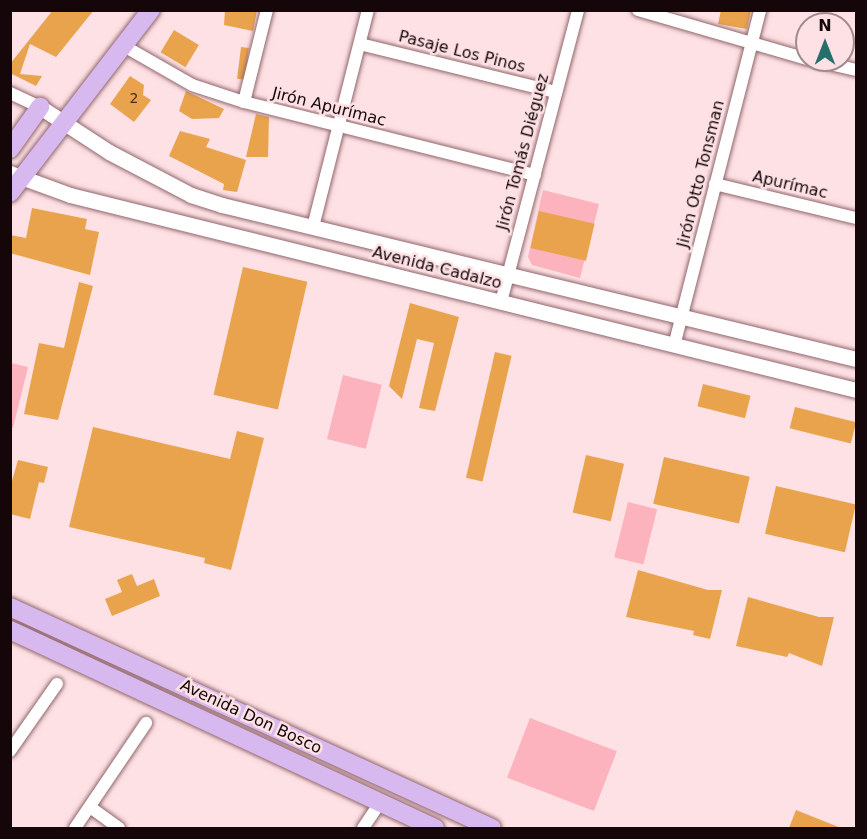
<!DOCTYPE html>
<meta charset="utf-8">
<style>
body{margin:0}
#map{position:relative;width:867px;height:839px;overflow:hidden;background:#fee1e4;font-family:"DejaVu Sans",sans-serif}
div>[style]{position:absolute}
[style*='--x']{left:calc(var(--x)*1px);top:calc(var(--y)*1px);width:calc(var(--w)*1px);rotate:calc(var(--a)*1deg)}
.green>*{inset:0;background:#fdb3be;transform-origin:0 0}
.building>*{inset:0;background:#e9a34c;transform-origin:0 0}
.roads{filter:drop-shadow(0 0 2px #90666c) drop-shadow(0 0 2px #90666c)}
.minor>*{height:12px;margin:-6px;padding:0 6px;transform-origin:6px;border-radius:6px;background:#fff}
.tertiary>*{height:15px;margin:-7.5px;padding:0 7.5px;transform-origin:7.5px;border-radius:7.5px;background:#fff}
.primary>*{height:18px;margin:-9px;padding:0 9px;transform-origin:9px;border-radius:9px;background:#d8b9ef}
span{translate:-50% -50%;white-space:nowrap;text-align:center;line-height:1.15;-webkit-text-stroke:5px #fee1e4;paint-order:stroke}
.number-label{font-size:14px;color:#4a2e1a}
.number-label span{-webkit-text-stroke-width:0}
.street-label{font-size:16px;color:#150709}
.frame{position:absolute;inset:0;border:12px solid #150709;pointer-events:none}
.north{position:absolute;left:795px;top:12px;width:60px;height:60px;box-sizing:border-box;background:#fee1e4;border:2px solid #a18a8c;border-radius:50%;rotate:0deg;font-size:16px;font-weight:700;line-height:24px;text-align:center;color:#150709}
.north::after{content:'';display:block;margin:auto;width:21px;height:27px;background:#26706b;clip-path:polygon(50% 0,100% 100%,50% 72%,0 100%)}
</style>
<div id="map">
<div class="green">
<div style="clip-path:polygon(543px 190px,599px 204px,580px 278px,532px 265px,528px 257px)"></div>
<div style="clip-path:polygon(11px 363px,28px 367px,13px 428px,10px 427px)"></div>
<div style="left:343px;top:375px;width:40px;height:66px;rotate:14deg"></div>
<div style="left:628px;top:502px;width:30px;height:57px;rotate:14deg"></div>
<div style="left:530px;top:718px;width:93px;height:64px;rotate:21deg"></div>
</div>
<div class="building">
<div style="clip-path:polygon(53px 10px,94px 10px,56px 57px,30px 44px,20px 74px,42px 76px,36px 86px,10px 73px,10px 64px)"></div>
<div style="clip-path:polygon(225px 10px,257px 10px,253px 31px,224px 25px)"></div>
<div style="clip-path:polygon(721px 10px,751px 10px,747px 29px,718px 24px)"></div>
<div style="left:174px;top:30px;width:29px;height:26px;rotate:31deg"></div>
<div style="left:241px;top:47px;width:8px;height:32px;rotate:7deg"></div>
<div style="clip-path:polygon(130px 76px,144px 85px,143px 95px,151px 100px,134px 122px,110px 104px)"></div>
<div style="clip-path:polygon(186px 91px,224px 109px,219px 118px,192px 119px,179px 111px)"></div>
<div style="clip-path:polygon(256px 114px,269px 117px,268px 157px,246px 157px)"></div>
<div style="clip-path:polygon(180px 131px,210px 139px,206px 147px,246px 160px,237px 192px,223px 190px,224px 184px,169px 156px)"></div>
<div style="clip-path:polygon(32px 208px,87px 219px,85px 229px,99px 232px,90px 275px,10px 253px,10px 235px,26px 238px)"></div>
<div style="left:539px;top:211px;width:57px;height:38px;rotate:13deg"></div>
<div style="left:243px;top:267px;width:66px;height:131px;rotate:13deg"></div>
<div style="clip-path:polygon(79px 282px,93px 286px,58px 420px,24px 414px,39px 343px,64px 348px)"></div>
<div style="clip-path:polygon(410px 303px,459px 317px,435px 411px,419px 408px,434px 343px,417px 339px,402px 399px,389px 386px)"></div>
<div style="left:495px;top:352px;width:17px;height:129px;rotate:13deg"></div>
<div style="left:703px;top:384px;width:49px;height:23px;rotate:14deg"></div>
<div style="left:795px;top:407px;width:63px;height:22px;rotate:14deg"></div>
<div style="clip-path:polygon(93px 427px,230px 459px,237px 431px,264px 438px,231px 570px,204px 563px,205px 558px,69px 527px)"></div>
<div style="left:586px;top:455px;width:39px;height:59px;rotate:13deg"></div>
<div style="left:664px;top:457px;width:88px;height:48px;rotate:13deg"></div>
<div style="clip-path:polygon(18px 460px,48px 467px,44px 483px,39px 482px,30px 519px,10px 514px,10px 488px)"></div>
<div style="left:776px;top:486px;width:82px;height:49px;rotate:13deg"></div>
<div style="clip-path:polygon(638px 570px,708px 590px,722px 590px,710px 639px,693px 635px,694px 631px,626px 617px)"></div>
<div style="clip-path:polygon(132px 574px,137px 586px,154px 579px,160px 596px,112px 616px,105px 599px,122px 592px,117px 580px)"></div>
<div style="clip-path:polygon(748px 597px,819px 617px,834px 617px,822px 666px,789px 653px,787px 657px,736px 646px)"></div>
<div style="clip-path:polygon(796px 810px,841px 828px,789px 828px)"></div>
</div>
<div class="roads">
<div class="minor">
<div style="--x:638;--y:10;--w:176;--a:16.2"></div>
<div style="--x:360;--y:44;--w:202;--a:13.8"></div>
<div style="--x:124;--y:46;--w:78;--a:29.8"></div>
<div style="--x:192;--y:85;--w:55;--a:18.1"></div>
<div style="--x:244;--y:102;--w:300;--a:14.1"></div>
<div style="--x:812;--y:60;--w:45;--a:12.8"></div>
<div style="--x:10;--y:93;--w:33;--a:25"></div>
<div style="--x:244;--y:102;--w:95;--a:-76"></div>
<div style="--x:715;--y:184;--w:145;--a:13.6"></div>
<div style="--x:313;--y:227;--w:224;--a:-75.8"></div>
<div style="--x:501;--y:302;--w:302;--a:-75.2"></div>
<div style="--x:674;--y:346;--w:347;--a:-75.6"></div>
<div style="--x:10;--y:751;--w:82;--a:-55"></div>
<div style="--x:90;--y:807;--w:36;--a:36"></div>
<div style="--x:75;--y:828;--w:127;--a:-55.9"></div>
<div style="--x:363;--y:828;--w:30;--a:-56"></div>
</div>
<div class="tertiary">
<div style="--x:40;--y:107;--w:82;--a:33.1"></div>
<div style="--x:109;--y:152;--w:93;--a:27.7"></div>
<div style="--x:191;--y:195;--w:33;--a:18"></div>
<div style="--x:222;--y:205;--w:652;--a:13.65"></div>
<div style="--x:10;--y:173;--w:64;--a:20.1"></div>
<div style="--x:70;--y:195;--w:810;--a:13.93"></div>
</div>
<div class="primary">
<div style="--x:10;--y:149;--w:52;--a:-54.5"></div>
<div style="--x:10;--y:193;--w:231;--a:-52.4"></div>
<div style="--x:10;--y:607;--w:530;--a:24.63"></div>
<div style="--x:10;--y:630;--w:469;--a:25"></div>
</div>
</div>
<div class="number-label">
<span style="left:134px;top:98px">2</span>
</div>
<div class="street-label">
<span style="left:462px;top:52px;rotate:14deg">Pasaje Los Pinos</span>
<span style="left:329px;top:107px;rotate:14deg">Jirón Apurímac</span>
<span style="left:523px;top:152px;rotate:-75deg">Jirón Tomás Diéguez</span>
<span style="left:701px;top:174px;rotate:-76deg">Jirón Otto Tonsman</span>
<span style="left:790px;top:185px;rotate:13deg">Apurímac</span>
<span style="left:437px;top:268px;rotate:14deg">Avenida Cadalzo</span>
<span style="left:251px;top:717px;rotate:25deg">Avenida Don Bosco</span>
</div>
<div class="frame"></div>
<div class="north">N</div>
</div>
